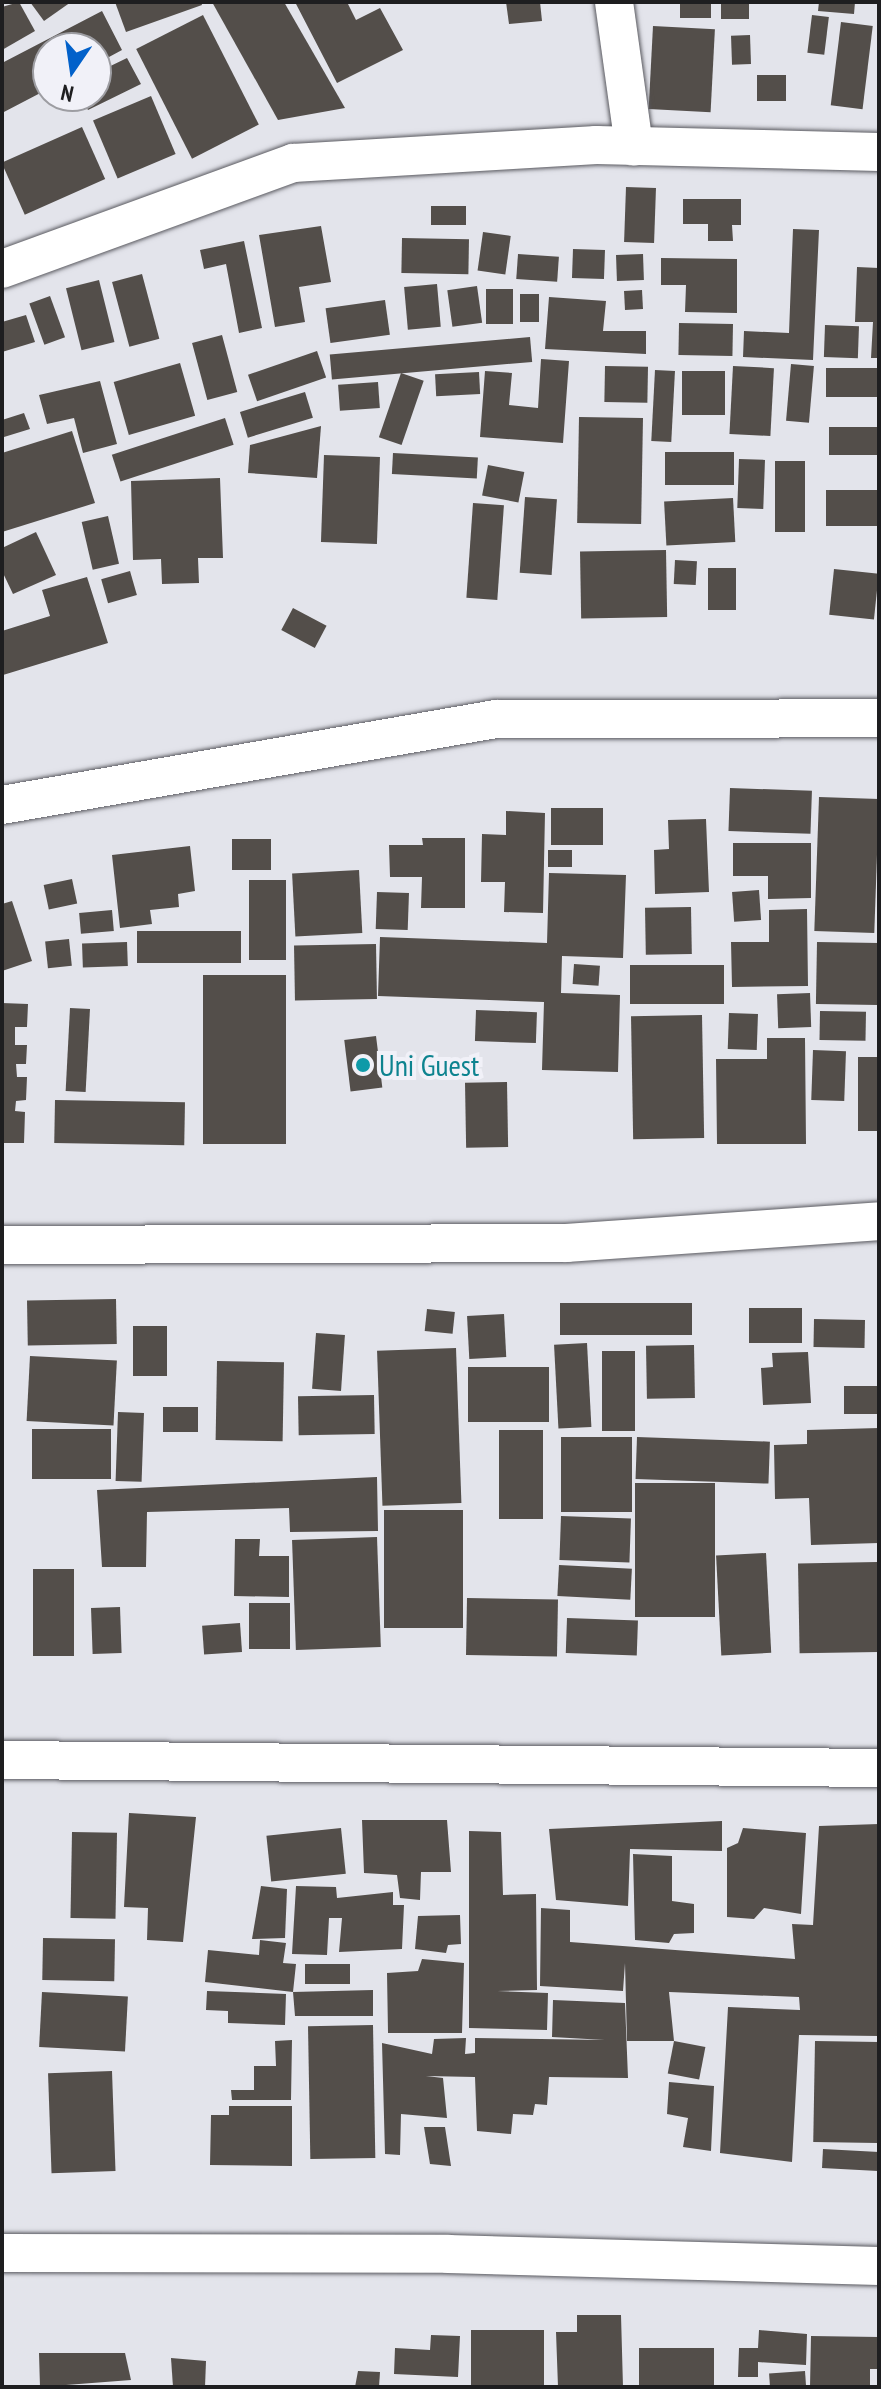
<!DOCTYPE html>
<style>
body{margin:0}
#map{position:relative;width:881px;height:2389px;overflow:hidden;background:#e3e4eb;font-family:"PT Sans Narrow",sans-serif}
div>[style]{position:absolute}
[style*='--x']{left:calc(var(--x)*1px);top:calc(var(--y)*1px);width:calc(var(--w)*1px);rotate:calc(var(--a)*1deg)}
.building>*{inset:0;background:#534e4a;transform-origin:0 0}
.roads{filter:drop-shadow(0 0 2px #5a5a60) drop-shadow(0 0 2px #5a5a60)}
.minor>*{height:38px;margin:-19px;padding:0 19px;transform-origin:19px;border-radius:19px;background:#fff}
.dots>*{width:22px;height:22px;translate:-50% -50%;box-sizing:border-box;border:4px solid #f1f1f8;border-radius:50%}
span{translate:-50% -50%;white-space:nowrap;text-align:center;line-height:1.15;-webkit-text-stroke:8px #f1f1f8;paint-order:stroke}
.culture-label{font-size:30px;color:#0d838f}
.left{translate:0 -50%;text-align:left}
.frame{position:absolute;inset:0;border:4px solid #1e1e20;pointer-events:none}
.north{position:absolute;left:32px;top:32px;width:80px;height:80px;box-sizing:border-box;background:#f1f1f8;border:2px solid #9d9da2;border-radius:50%;rotate:193deg;font-size:22px;font-weight:700;line-height:32px;text-align:center;color:#1e1e20}
.north::after{content:'';display:block;margin:auto;width:28px;height:36px;background:#0261ca;clip-path:polygon(50% 0,100% 100%,50% 72%,0 100%)}
</style>
<div id="map">
<div class="building">
<div style="clip-path:polygon(19px 2px,35px 31px,2px 50px,2px 7px)"></div>
<div style="clip-path:polygon(30px 2px,71px 2px,44px 21px)"></div>
<div style="clip-path:polygon(115px 2px,201px 2px,202px 5px,126px 32px)"></div>
<div style="clip-path:polygon(212px 2px,284px 2px,345px 108px,278px 120px)"></div>
<div style="clip-path:polygon(295px 2px,347px 2px,356px 20px,380px 8px,403px 50px,337px 83px)"></div>
<div style="clip-path:polygon(506px 2px,540px 2px,542px 21px,509px 24px)"></div>
<div style="left:680px;top:2px;width:31px;height:16px"></div>
<div style="left:721px;top:2px;width:28px;height:17px"></div>
<div style="clip-path:polygon(819px 2px,855px 2px,854px 14px,818px 11px)"></div>
<div style="clip-path:polygon(102px 11px,122px 50px,96px 64px,96px 48px,48px 48px,48px 89px,2px 113px,2px 63px)"></div>
<div style="left:203px;top:15px;width:123px;height:75px;rotate:63deg"></div>
<div style="left:812px;top:15px;width:17px;height:38px;rotate:7deg"></div>
<div style="left:841px;top:22px;width:32px;height:84px;rotate:7deg"></div>
<div style="left:653px;top:26px;width:62px;height:83px;rotate:3deg"></div>
<div style="left:750px;top:35px;width:29px;height:19px;rotate:88deg"></div>
<div style="clip-path:polygon(127px 58px,141px 84px,88px 110px,80px 96px,96px 96px,96px 73px)"></div>
<div style="left:757px;top:75px;width:29px;height:26px"></div>
<div style="left:151px;top:96px;width:63px;height:63px;rotate:67deg"></div>
<div style="left:82px;top:127px;width:57px;height:88px;rotate:66deg"></div>
<div style="left:626px;top:187px;width:30px;height:55px;rotate:2deg"></div>
<div style="clip-path:polygon(683px 199px,741px 199px,741px 225px,732px 225px,733px 241px,708px 241px,708px 224px,683px 224px)"></div>
<div style="left:431px;top:206px;width:35px;height:19px"></div>
<div style="clip-path:polygon(321px 226px,331px 282px,299px 287px,305px 322px,275px 327px,259px 235px)"></div>
<div style="clip-path:polygon(793px 229px,819px 230px,813px 360px,743px 357px,744px 331px,789px 333px)"></div>
<div style="left:483px;top:232px;width:28px;height:39px;rotate:8deg"></div>
<div style="left:402px;top:238px;width:67px;height:35px;rotate:1deg"></div>
<div style="clip-path:polygon(244px 241px,262px 328px,239px 333px,226px 264px,204px 269px,200px 250px)"></div>
<div style="left:573px;top:249px;width:32px;height:29px;rotate:2deg"></div>
<div style="left:518px;top:254px;width:41px;height:25px;rotate:4deg"></div>
<div style="left:643px;top:254px;width:26px;height:27px;rotate:88deg"></div>
<div style="clip-path:polygon(661px 258px,737px 259px,737px 313px,685px 312px,686px 285px,661px 285px)"></div>
<div style="clip-path:polygon(857px 267px,879px 268px,879px 358px,871px 358px,873px 322px,855px 322px)"></div>
<div style="left:142px;top:274px;width:67px;height:31px;rotate:75deg"></div>
<div style="left:99px;top:280px;width:64px;height:34px;rotate:76deg"></div>
<div style="left:437px;top:284px;width:43px;height:33px;rotate:85deg"></div>
<div style="left:477px;top:286px;width:37px;height:30px;rotate:82deg"></div>
<div style="left:486px;top:289px;width:27px;height:35px"></div>
<div style="left:642px;top:290px;width:19px;height:18px;rotate:87deg"></div>
<div style="left:520px;top:294px;width:19px;height:28px"></div>
<div style="left:50px;top:296px;width:44px;height:22px;rotate:70deg"></div>
<div style="clip-path:polygon(549px 297px,606px 301px,603px 331px,646px 331px,646px 354px,545px 349px)"></div>
<div style="left:385px;top:300px;width:35px;height:60px;rotate:82deg"></div>
<div style="clip-path:polygon(26px 315px,35px 342px,2px 352px,2px 322px)"></div>
<div style="left:679px;top:323px;width:54px;height:32px;rotate:1deg"></div>
<div style="left:825px;top:325px;width:34px;height:32px;rotate:2deg"></div>
<div style="left:222px;top:335px;width:59px;height:31px;rotate:75deg"></div>
<div style="left:530px;top:337px;width:25px;height:201px;rotate:85deg"></div>
<div style="left:317px;top:351px;width:28px;height:73px;rotate:71deg"></div>
<div style="clip-path:polygon(541px 359px,569px 361px,563px 443px,480px 437px,485px 371px,512px 373px,509px 405px,538px 408px)"></div>
<div style="left:180px;top:363px;width:55px;height:69px;rotate:74deg"></div>
<div style="left:791px;top:364px;width:23px;height:57px;rotate:5deg"></div>
<div style="left:605px;top:366px;width:43px;height:36px;rotate:1deg"></div>
<div style="left:733px;top:366px;width:41px;height:68px;rotate:3deg"></div>
<div style="left:826px;top:368px;width:53px;height:29px"></div>
<div style="left:655px;top:370px;width:20px;height:71px;rotate:3deg"></div>
<div style="left:682px;top:371px;width:43px;height:44px"></div>
<div style="left:479px;top:372px;width:22px;height:44px;rotate:87deg"></div>
<div style="left:401px;top:373px;width:24px;height:68px;rotate:19deg"></div>
<div style="clip-path:polygon(100px 381px,117px 444px,83px 453px,74px 418px,47px 424px,39px 395px)"></div>
<div style="left:378px;top:382px;width:26px;height:40px;rotate:86deg"></div>
<div style="left:305px;top:392px;width:27px;height:68px;rotate:73deg"></div>
<div style="clip-path:polygon(24px 413px,30px 429px,4px 437px,2px 420px)"></div>
<div style="left:579px;top:417px;width:64px;height:106px;rotate:1deg"></div>
<div style="left:225px;top:418px;width:28px;height:119px;rotate:72deg"></div>
<div style="clip-path:polygon(321px 426px,317px 478px,248px 473px,250px 445px)"></div>
<div style="left:879px;top:427px;width:28px;height:50px;rotate:90deg"></div>
<div style="clip-path:polygon(72px 431px,95px 503px,2px 532px,2px 453px)"></div>
<div style="left:665px;top:452px;width:69px;height:33px"></div>
<div style="left:393px;top:453px;width:85px;height:21px;rotate:3deg"></div>
<div style="left:324px;top:455px;width:56px;height:87px;rotate:2deg"></div>
<div style="left:739px;top:459px;width:26px;height:49px;rotate:2deg"></div>
<div style="left:775px;top:461px;width:30px;height:71px"></div>
<div style="left:488px;top:465px;width:37px;height:31px;rotate:11deg"></div>
<div style="clip-path:polygon(220px 478px,223px 558px,198px 558px,199px 583px,162px 584px,161px 559px,133px 560px,131px 481px)"></div>
<div style="left:879px;top:490px;width:36px;height:53px;rotate:90deg"></div>
<div style="left:525px;top:497px;width:32px;height:76px;rotate:4deg"></div>
<div style="left:733px;top:498px;width:44px;height:69px;rotate:87deg"></div>
<div style="left:473px;top:503px;width:31px;height:95px;rotate:4deg"></div>
<div style="left:108px;top:516px;width:49px;height:27px;rotate:77deg"></div>
<div style="clip-path:polygon(36px 532px,56px 575px,13px 594px,2px 571px,2px 548px)"></div>
<div style="left:666px;top:550px;width:67px;height:86px;rotate:89deg"></div>
<div style="left:675px;top:560px;width:22px;height:24px;rotate:3deg"></div>
<div style="left:708px;top:568px;width:28px;height:42px"></div>
<div style="left:834px;top:569px;width:45px;height:46px;rotate:6deg"></div>
<div style="left:130px;top:571px;width:25px;height:30px;rotate:74deg"></div>
<div style="clip-path:polygon(87px 577px,108px 643px,3px 675px,2px 631px,50px 616px,42px 590px)"></div>
<div style="left:293px;top:608px;width:38px;height:25px;rotate:28deg"></div>
<div style="left:730px;top:788px;width:82px;height:43px;rotate:2deg"></div>
<div style="left:819px;top:797px;width:60px;height:134px;rotate:2deg"></div>
<div style="left:551px;top:808px;width:52px;height:37px"></div>
<div style="clip-path:polygon(506px 811px,545px 813px,543px 913px,504px 912px,505px 882px,481px 882px,482px 834px,506px 835px)"></div>
<div style="clip-path:polygon(706px 819px,709px 892px,655px 894px,654px 850px,669px 849px,668px 820px)"></div>
<div style="clip-path:polygon(422px 838px,465px 838px,465px 908px,421px 908px,422px 877px,390px 877px,389px 845px,423px 845px)"></div>
<div style="left:232px;top:839px;width:39px;height:31px"></div>
<div style="clip-path:polygon(733px 843px,811px 843px,811px 898px,768px 899px,768px 876px,733px 876px)"></div>
<div style="clip-path:polygon(190px 846px,195px 891px,178px 894px,179px 907px,150px 910px,152px 924px,120px 928px,112px 855px)"></div>
<div style="left:548px;top:850px;width:24px;height:17px"></div>
<div style="left:359px;top:870px;width:63px;height:67px;rotate:87deg"></div>
<div style="clip-path:polygon(549px 873px,626px 875px,623px 958px,562px 956px,561px 993px,620px 995px,618px 1072px,542px 1070px,544px 1002px,378px 996px,380px 937px,547px 943px)"></div>
<div style="left:72px;top:879px;width:25px;height:29px;rotate:78deg"></div>
<div style="left:249px;top:880px;width:37px;height:80px"></div>
<div style="left:759px;top:890px;width:30px;height:27px;rotate:86deg"></div>
<div style="left:377px;top:892px;width:32px;height:37px;rotate:2deg"></div>
<div style="clip-path:polygon(12px 901px,32px 961px,2px 971px,2px 904px)"></div>
<div style="left:691px;top:907px;width:47px;height:46px;rotate:89deg"></div>
<div style="clip-path:polygon(807px 909px,808px 986px,732px 987px,731px 942px,769px 942px,769px 910px)"></div>
<div style="left:112px;top:910px;width:21px;height:33px;rotate:85deg"></div>
<div style="left:241px;top:931px;width:32px;height:104px;rotate:90deg"></div>
<div style="left:69px;top:939px;width:27px;height:24px;rotate:84deg"></div>
<div style="left:127px;top:942px;width:24px;height:45px;rotate:88deg"></div>
<div style="left:817px;top:942px;width:62px;height:62px;rotate:1deg"></div>
<div style="left:376px;top:944px;width:55px;height:82px;rotate:89deg"></div>
<div style="left:574px;top:964px;width:26px;height:20px;rotate:4deg"></div>
<div style="left:630px;top:965px;width:94px;height:39px"></div>
<div style="left:203px;top:975px;width:83px;height:169px"></div>
<div style="left:810px;top:993px;width:34px;height:33px;rotate:88deg"></div>
<div style="clip-path:polygon(2px 1003px,28px 1004px,27px 1027px,15px 1027px,15px 1045px,27px 1045px,26px 1064px,16px 1064px,17px 1077px,27px 1077px,26px 1100px,16px 1101px,15px 1111px,25px 1112px,24px 1143px,2px 1143px)"></div>
<div style="left:70px;top:1008px;width:20px;height:83px;rotate:3deg"></div>
<div style="left:476px;top:1010px;width:61px;height:31px;rotate:2deg"></div>
<div style="left:820px;top:1011px;width:46px;height:29px;rotate:1deg"></div>
<div style="left:729px;top:1013px;width:29px;height:36px;rotate:2deg"></div>
<div style="left:702px;top:1015px;width:123px;height:71px;rotate:89deg"></div>
<div style="left:376px;top:1036px;width:52px;height:32px;rotate:83deg"></div>
<div style="clip-path:polygon(767px 1038px,805px 1038px,806px 1144px,717px 1144px,716px 1059px,767px 1059px)"></div>
<div style="left:813px;top:1050px;width:33px;height:50px;rotate:2deg"></div>
<div style="left:858px;top:1057px;width:21px;height:74px"></div>
<div style="left:507px;top:1082px;width:65px;height:42px;rotate:89deg"></div>
<div style="left:55px;top:1100px;width:130px;height:43px;rotate:1deg"></div>
<div style="left:116px;top:1299px;width:45px;height:89px;rotate:89deg"></div>
<div style="left:560px;top:1303px;width:132px;height:32px"></div>
<div style="left:749px;top:1308px;width:53px;height:35px"></div>
<div style="left:427px;top:1309px;width:28px;height:22px;rotate:6deg"></div>
<div style="left:504px;top:1314px;width:43px;height:37px;rotate:87deg"></div>
<div style="left:814px;top:1319px;width:51px;height:28px;rotate:1deg"></div>
<div style="left:133px;top:1326px;width:34px;height:50px"></div>
<div style="left:316px;top:1333px;width:29px;height:56px;rotate:4deg"></div>
<div style="left:587px;top:1343px;width:84px;height:33px;rotate:87deg"></div>
<div style="left:694px;top:1345px;width:53px;height:48px;rotate:89deg"></div>
<div style="left:456px;top:1348px;width:155px;height:79px;rotate:88deg"></div>
<div style="left:602px;top:1351px;width:33px;height:80px"></div>
<div style="clip-path:polygon(808px 1352px,811px 1403px,763px 1405px,761px 1368px,773px 1367px,772px 1353px)"></div>
<div style="left:30px;top:1356px;width:87px;height:65px;rotate:3deg"></div>
<div style="left:217px;top:1361px;width:67px;height:79px;rotate:1deg"></div>
<div style="left:549px;top:1367px;width:55px;height:81px;rotate:90deg"></div>
<div style="left:879px;top:1386px;width:28px;height:35px;rotate:90deg"></div>
<div style="left:374px;top:1395px;width:39px;height:76px;rotate:89deg"></div>
<div style="left:198px;top:1407px;width:25px;height:35px;rotate:90deg"></div>
<div style="left:118px;top:1412px;width:26px;height:69px;rotate:2deg"></div>
<div style="clip-path:polygon(879px 1428px,879px 1543px,811px 1545px,809px 1498px,775px 1499px,774px 1445px,807px 1444px,807px 1430px)"></div>
<div style="left:32px;top:1429px;width:79px;height:50px"></div>
<div style="left:499px;top:1430px;width:44px;height:89px"></div>
<div style="left:561px;top:1437px;width:71px;height:75px"></div>
<div style="left:637px;top:1437px;width:133px;height:42px;rotate:2deg"></div>
<div style="clip-path:polygon(377px 1477px,378px 1531px,290px 1532px,289px 1508px,147px 1512px,146px 1567px,102px 1567px,97px 1490px)"></div>
<div style="left:635px;top:1483px;width:80px;height:134px"></div>
<div style="left:384px;top:1510px;width:79px;height:118px"></div>
<div style="left:561px;top:1516px;width:70px;height:44px;rotate:2deg"></div>
<div style="left:377px;top:1537px;width:110px;height:85px;rotate:88deg"></div>
<div style="clip-path:polygon(235px 1539px,260px 1539px,259px 1556px,289px 1556px,289px 1597px,234px 1596px)"></div>
<div style="left:766px;top:1553px;width:100px;height:50px;rotate:87deg"></div>
<div style="left:877px;top:1562px;width:90px;height:79px;rotate:89deg"></div>
<div style="left:559px;top:1565px;width:73px;height:31px;rotate:3deg"></div>
<div style="left:33px;top:1569px;width:41px;height:87px"></div>
<div style="left:467px;top:1598px;width:91px;height:57px;rotate:1deg"></div>
<div style="left:290px;top:1603px;width:46px;height:41px;rotate:90deg"></div>
<div style="left:120px;top:1607px;width:46px;height:29px;rotate:88deg"></div>
<div style="left:567px;top:1618px;width:71px;height:35px;rotate:2deg"></div>
<div style="left:240px;top:1623px;width:29px;height:38px;rotate:86deg"></div>
<div style="clip-path:polygon(129px 1813px,196px 1817px,183px 1942px,147px 1940px,148px 1908px,124px 1907px)"></div>
<div style="clip-path:polygon(362px 1820px,447px 1820px,451px 1872px,421px 1872px,420px 1900px,400px 1898px,397px 1875px,364px 1873px)"></div>
<div style="clip-path:polygon(722px 1821px,722px 1851px,630px 1849px,628px 1906px,556px 1900px,549px 1829px)"></div>
<div style="clip-path:polygon(879px 1824px,879px 2036px,799px 2035px,792px 2162px,720px 2153px,728px 2007px,800px 2010px,799px 1997px,669px 1992px,674px 2041px,627px 2041px,625px 1963px,623px 1991px,540px 1986px,541px 1908px,570px 1910px,570px 1942px,795px 1959px,792px 1924px,813px 1925px,819px 1826px)"></div>
<div style="left:341px;top:1828px;width:46px;height:75px;rotate:84deg"></div>
<div style="clip-path:polygon(743px 1828px,806px 1833px,801px 1914px,764px 1908px,754px 1919px,727px 1917px,727px 1848px,738px 1843px)"></div>
<div style="clip-path:polygon(469px 1831px,501px 1832px,503px 1895px,536px 1894px,537px 1990px,497px 1991px,548px 1993px,547px 2030px,469px 2028px)"></div>
<div style="left:72px;top:1832px;width:45px;height:86px;rotate:1deg"></div>
<div style="clip-path:polygon(633px 1854px,672px 1856px,672px 1901px,694px 1904px,694px 1933px,674px 1934px,669px 1943px,635px 1940px)"></div>
<div style="clip-path:polygon(261px 1886px,287px 1889px,285px 1938px,252px 1939px)"></div>
<div style="clip-path:polygon(296px 1886px,336px 1887px,337px 1898px,393px 1892px,393px 1905px,404px 1905px,402px 1949px,339px 1952px,342px 1918px,329px 1918px,327px 1955px,292px 1954px)"></div>
<div style="clip-path:polygon(460px 1915px,461px 1944px,448px 1945px,446px 1953px,415px 1949px,418px 1916px)"></div>
<div style="left:43px;top:1938px;width:72px;height:42px;rotate:1deg"></div>
<div style="clip-path:polygon(260px 1940px,286px 1943px,283px 1963px,296px 1964px,293px 1992px,373px 1990px,373px 2016px,295px 2016px,293px 1992px,205px 1982px,208px 1950px,259px 1955px)"></div>
<div style="clip-path:polygon(422px 1959px,464px 1963px,462px 2033px,388px 2033px,387px 1973px,418px 1971px)"></div>
<div style="left:350px;top:1964px;width:20px;height:45px;rotate:90deg"></div>
<div style="clip-path:polygon(207px 1991px,286px 1994px,285px 2025px,228px 2023px,228px 2011px,206px 2010px)"></div>
<div style="left:42px;top:1992px;width:86px;height:55px;rotate:3deg"></div>
<div style="clip-path:polygon(553px 2000px,625px 2003px,628px 2078px,549px 2077px,547px 2105px,535px 2104px,533px 2115px,513px 2114px,511px 2134px,477px 2131px,475px 2077px,426px 2076px,443px 2078px,447px 2118px,401px 2114px,400px 2155px,385px 2154px,382px 2043px,432px 2054px,434px 2039px,466px 2038px,465px 2054px,475px 2053px,475px 2038px,605px 2040px,552px 2037px)"></div>
<div style="left:373px;top:2025px;width:133px;height:65px;rotate:89deg"></div>
<div style="clip-path:polygon(292px 2040px,291px 2100px,232px 2100px,231px 2090px,254px 2090px,254px 2066px,276px 2066px,275px 2041px)"></div>
<div style="left:674px;top:2041px;width:32px;height:33px;rotate:11deg"></div>
<div style="left:815px;top:2041px;width:64px;height:101px;rotate:1deg"></div>
<div style="left:112px;top:2071px;width:100px;height:64px;rotate:88deg"></div>
<div style="clip-path:polygon(669px 2082px,714px 2086px,711px 2151px,683px 2147px,688px 2118px,667px 2114px)"></div>
<div style="clip-path:polygon(229px 2106px,292px 2106px,292px 2166px,210px 2165px,211px 2115px,229px 2115px)"></div>
<div style="clip-path:polygon(424px 2127px,445px 2127px,451px 2166px,430px 2164px)"></div>
<div style="left:823px;top:2149px;width:56px;height:19px;rotate:3deg"></div>
<div style="clip-path:polygon(577px 2315px,621px 2315px,623px 2387px,558px 2387px,556px 2332px,577px 2332px)"></div>
<div style="left:471px;top:2330px;width:73px;height:56px"></div>
<div style="clip-path:polygon(759px 2330px,807px 2334px,806px 2365px,758px 2362px,758px 2377px,738px 2377px,739px 2348px,758px 2348px)"></div>
<div style="clip-path:polygon(431px 2335px,460px 2336px,458px 2377px,394px 2374px,395px 2348px,430px 2350px)"></div>
<div style="clip-path:polygon(811px 2336px,879px 2337px,879px 2369px,870px 2369px,870px 2387px,810px 2387px)"></div>
<div style="left:639px;top:2348px;width:75px;height:39px"></div>
<div style="clip-path:polygon(39px 2353px,125px 2353px,131px 2380px,40px 2387px)"></div>
<div style="clip-path:polygon(171px 2358px,206px 2361px,205px 2387px,173px 2387px)"></div>
<div style="clip-path:polygon(358px 2371px,380px 2372px,379px 2387px,355px 2387px)"></div>
<div style="left:805px;top:2371px;width:16px;height:36px;rotate:86deg"></div>
</div>
<div class="roads">
<div class="minor">
<div style="--x:614;--y:2;--w:146;--a:82.1"></div>
<div style="--x:2;--y:269;--w:310;--a:-20"></div>
<div style="--x:293;--y:163;--w:304;--a:-3.4"></div>
<div style="--x:596;--y:145;--w:283;--a:1.4"></div>
<div style="--x:2;--y:805;--w:501;--a:-9.88"></div>
<div style="--x:496;--y:719;--w:383;--a:-0.1"></div>
<div style="--x:2;--y:1245;--w:565;--a:-0.2"></div>
<div style="--x:567;--y:1243;--w:313;--a:-4"></div>
<div style="--x:2;--y:1760;--w:877;--a:0.52"></div>
<div style="--x:2;--y:2253;--w:446;--a:0.1"></div>
<div style="--x:448;--y:2254;--w:431;--a:1.6"></div>
</div>
</div>
<div class="dots">
<div style="left:363px;top:1065px;background:#0f9aa8"></div>
</div>
<div class="culture-label">
<span class="left" style="left:379px;top:1065px">Uni Guest</span>
</div>
<div class="frame"></div>
<div class="north">N</div>
</div>
